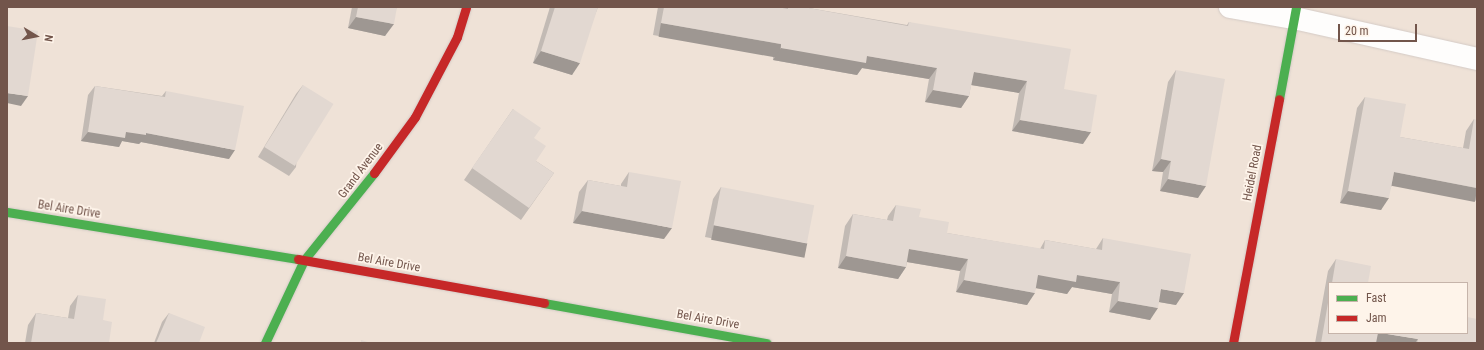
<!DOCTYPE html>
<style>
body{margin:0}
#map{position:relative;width:1484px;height:350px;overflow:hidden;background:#f6f0e9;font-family:"Roboto Condensed",sans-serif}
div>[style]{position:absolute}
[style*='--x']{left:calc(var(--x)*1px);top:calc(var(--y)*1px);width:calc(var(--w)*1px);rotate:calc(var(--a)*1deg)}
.residential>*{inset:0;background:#efe2d7}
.roads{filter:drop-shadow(0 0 1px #d4cbc6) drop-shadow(0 0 1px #d4cbc6)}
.street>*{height:22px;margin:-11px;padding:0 11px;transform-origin:11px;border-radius:11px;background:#fefdfc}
.fast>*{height:9px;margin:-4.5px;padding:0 4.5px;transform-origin:4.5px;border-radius:4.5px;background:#4caf50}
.jam>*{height:9px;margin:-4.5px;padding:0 4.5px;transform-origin:4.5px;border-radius:4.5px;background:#c62828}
.wall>*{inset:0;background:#c2bab4}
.shaded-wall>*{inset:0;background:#9e9792;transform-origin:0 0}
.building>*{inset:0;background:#e2d8d1;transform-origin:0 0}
span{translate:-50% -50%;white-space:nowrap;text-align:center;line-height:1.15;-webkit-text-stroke:3.5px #fef4ea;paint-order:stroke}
.street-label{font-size:12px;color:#72554b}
.frame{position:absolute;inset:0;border:8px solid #72554b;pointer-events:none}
.legend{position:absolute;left:1328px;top:282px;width:140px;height:52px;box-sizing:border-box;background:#fef4ea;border:1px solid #c6b4aa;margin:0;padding:5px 7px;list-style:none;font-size:12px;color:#72554b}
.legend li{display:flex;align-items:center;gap:8px;height:20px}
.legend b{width:20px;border:1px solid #c6b4aa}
.north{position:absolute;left:16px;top:16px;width:40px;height:40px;-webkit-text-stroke:3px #fef4ea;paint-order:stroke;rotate:100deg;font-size:11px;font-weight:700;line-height:16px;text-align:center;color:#72554b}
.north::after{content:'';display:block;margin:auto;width:14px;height:18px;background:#72554b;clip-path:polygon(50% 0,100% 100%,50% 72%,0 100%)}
.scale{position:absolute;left:1338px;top:24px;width:79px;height:18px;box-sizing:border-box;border:2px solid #72554b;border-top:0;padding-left:5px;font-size:12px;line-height:14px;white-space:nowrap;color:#72554b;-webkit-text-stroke:3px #fef4ea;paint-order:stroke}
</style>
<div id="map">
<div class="residential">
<div style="clip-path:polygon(evenodd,7px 7px,1477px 7px,1477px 343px,7px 343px,7px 7px,1329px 283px,1467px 283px,1467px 333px,1329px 333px,1329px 283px)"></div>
</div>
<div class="roads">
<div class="street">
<div style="--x:1230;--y:7;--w:65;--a:9.8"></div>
<div style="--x:1294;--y:18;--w:188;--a:12.6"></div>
</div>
<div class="fast">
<div style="--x:1279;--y:99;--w:94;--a:-79.5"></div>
<div style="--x:7;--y:212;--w:295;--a:9.2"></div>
<div style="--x:544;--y:303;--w:226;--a:10.2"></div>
<div style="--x:265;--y:343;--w:92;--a:-64.8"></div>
<div style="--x:304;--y:260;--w:112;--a:-51.2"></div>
</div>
<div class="jam">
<div style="--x:374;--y:173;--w:69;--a:-53.8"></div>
<div style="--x:415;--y:117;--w:90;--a:-62.3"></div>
<div style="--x:457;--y:37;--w:31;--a:-73"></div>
<div style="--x:298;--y:259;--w:250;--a:10.1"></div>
<div style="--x:1233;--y:343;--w:248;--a:-79.3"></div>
</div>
</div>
<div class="wall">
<div style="clip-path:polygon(352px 7px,397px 7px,385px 36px,348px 28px)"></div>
<div style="clip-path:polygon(550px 7px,598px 7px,572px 75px,533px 63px)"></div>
<div style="clip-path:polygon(658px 7px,777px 7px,786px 8px,787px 7px,803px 7px,907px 25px,909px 22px,1064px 89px,1083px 144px,1012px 131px,1019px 93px,971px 85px,969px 96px,961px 108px,925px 102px,929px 79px,862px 68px,857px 75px,773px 60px,773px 56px,653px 35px)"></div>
<div style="clip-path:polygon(1176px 70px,1198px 198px,1160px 191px,1163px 172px,1152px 171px,1168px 82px)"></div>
<div style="clip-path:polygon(303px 85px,296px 167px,289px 176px,258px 157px,296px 94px)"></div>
<div style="clip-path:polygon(95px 86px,162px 96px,166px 91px,229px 159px,141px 142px,139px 144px,122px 141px,119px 147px,81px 141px,88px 95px)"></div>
<div style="clip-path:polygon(1365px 97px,1400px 137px,1463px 148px,1466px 131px,1474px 119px,1477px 201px,1392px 185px,1381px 210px,1340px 203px,1357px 108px)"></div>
<div style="clip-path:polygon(513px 109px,534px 138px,536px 161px,554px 173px,521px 220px,464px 180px)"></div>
<div style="clip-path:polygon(629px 172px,664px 239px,573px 223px,579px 192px,588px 180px,621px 186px,621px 184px)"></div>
<div style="clip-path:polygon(721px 187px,799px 255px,705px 237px,713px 199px)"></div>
<div style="clip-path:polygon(896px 205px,947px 233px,1040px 249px,1045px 240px,1096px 249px,1103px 238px,1176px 305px,1159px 302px,1150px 320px,1109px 312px,1112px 294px,1072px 287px,1067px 294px,1036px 288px,1027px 305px,956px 292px,960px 271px,907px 262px,906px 267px,898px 279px,838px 268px,845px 226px,853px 214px,887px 220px,888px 216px)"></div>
<div style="clip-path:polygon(1336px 259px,1368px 283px,1329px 283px,1329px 333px,1477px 343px,1315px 343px,1328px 271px)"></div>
<div style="clip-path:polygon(78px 295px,103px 320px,109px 343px,25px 343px,28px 325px,36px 313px,68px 318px,70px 306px)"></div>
<div style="clip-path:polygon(169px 313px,199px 343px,154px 343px,162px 322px)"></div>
</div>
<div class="shaded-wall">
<div style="clip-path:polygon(356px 17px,394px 24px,385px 36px,348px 28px)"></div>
<div style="left:661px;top:23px;width:122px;height:14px;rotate:10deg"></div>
<div style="clip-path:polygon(781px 48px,867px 56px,937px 68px,929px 79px,862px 68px,857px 75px,773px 60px)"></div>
<div style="clip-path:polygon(541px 51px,580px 63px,572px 75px,533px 63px)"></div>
<div style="clip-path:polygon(974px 72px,1027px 81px,1019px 93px,965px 84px)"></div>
<div style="clip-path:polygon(933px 90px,969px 96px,961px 108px,925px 102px)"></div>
<div style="clip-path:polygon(7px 93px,28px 96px,21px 106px,7px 103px)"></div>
<div style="clip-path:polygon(1020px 120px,1091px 132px,1083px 144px,1012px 131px)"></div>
<div style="clip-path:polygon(88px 132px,126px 132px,146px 133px,235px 150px,229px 159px,141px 142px,139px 144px,122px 141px,119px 147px,81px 141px)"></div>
<div style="clip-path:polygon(1161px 159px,1171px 161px,1163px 172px,1152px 171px)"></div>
<div style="left:1394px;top:172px;width:85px;height:14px;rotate:11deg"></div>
<div style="clip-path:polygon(1168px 179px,1206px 186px,1198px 198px,1160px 191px)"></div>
<div style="clip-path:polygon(1348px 191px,1389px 198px,1381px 210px,1340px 203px)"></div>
<div style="clip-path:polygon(582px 211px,672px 228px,664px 239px,573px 223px)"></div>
<div style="left:714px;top:225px;width:95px;height:15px;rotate:11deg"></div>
<div style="clip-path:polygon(909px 249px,968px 259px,960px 271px,901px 261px)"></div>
<div style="clip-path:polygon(846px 256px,906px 267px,898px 279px,838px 268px)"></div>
<div style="clip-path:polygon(1038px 275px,1077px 275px,1120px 282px,1112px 294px,1072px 287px,1067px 294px,1030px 287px)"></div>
<div style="clip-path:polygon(964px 280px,1035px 293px,1027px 305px,956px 292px)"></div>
<div style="clip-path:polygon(1161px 289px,1184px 293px,1176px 305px,1153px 301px)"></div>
<div style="clip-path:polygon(1118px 301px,1158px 308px,1150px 320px,1109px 312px)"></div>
<div style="clip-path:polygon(1378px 333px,1381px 333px,1418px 339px,1415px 343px,1371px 343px)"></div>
</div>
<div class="building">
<div style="clip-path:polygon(358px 7px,397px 7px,394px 24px,356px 17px)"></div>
<div style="clip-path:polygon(555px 7px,598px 7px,580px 63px,541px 51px)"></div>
<div style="clip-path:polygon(664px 7px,777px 7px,788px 9px,788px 7px,803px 7px,908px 26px,909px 22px,1071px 49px,1064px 89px,1097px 95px,1091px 132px,1020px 120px,1027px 81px,974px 72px,969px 96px,933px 90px,937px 68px,867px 56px,866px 63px,781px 48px,781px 44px,661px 23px)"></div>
<div style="clip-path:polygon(7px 26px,38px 31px,28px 96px,7px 93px)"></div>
<div style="clip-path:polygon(1176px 70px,1225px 79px,1206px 186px,1168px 179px,1171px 161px,1161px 159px)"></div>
<div style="left:303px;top:85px;width:36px;height:73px;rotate:32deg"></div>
<div style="clip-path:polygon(95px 86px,165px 97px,166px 91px,244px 106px,235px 150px,146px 133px,146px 135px,126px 132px,125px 138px,88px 132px)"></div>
<div style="clip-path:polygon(1365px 97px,1406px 104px,1400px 137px,1469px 149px,1474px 119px,1477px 120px,1477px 188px,1394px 172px,1389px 198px,1348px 191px)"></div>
<div style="clip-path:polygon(513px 109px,541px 128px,534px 138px,546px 146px,536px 161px,554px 173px,529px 208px,472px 168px)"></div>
<div style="clip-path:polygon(629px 172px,681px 181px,672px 228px,582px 211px,588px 180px,627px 187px)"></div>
<div style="left:721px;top:187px;width:95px;height:39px;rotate:11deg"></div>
<div style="clip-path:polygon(896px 205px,921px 209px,919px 217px,949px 222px,947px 233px,1044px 249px,1045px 240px,1102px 250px,1103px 238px,1191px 254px,1184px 293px,1161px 289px,1158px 308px,1118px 301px,1120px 282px,1077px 275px,1076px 282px,1038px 275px,1035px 293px,964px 280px,968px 259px,909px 249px,906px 267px,846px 256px,853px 214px,893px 221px)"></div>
<div style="clip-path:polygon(1336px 259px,1371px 266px,1368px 283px,1332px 283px)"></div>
<div style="clip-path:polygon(78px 295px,106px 299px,103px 320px,112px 322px,109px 343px,31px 343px,36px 313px,74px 319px)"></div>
<div style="clip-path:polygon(1329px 297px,1329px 333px,1378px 333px,1376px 343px,1321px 343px)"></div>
<div style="clip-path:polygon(169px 313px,205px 327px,199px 343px,156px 343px)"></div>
<div style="clip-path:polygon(1467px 317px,1477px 319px,1477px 343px,1417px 343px,1418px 339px,1381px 333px,1467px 333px)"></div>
<div style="clip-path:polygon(361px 340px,371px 343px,361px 343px)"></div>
</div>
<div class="street-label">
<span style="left:361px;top:171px;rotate:-53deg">Grand Avenue</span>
<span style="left:1253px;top:173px;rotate:-79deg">Heidel Road</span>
<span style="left:69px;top:210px;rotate:9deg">Bel Aire Drive</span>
<span style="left:389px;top:263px;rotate:10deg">Bel Aire Drive</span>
<span style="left:708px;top:320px;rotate:10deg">Bel Aire Drive</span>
</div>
<div class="frame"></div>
<ul class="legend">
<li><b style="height:5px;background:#4caf50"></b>Fast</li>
<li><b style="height:5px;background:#c62828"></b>Jam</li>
</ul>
<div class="north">N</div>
<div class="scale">20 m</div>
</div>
